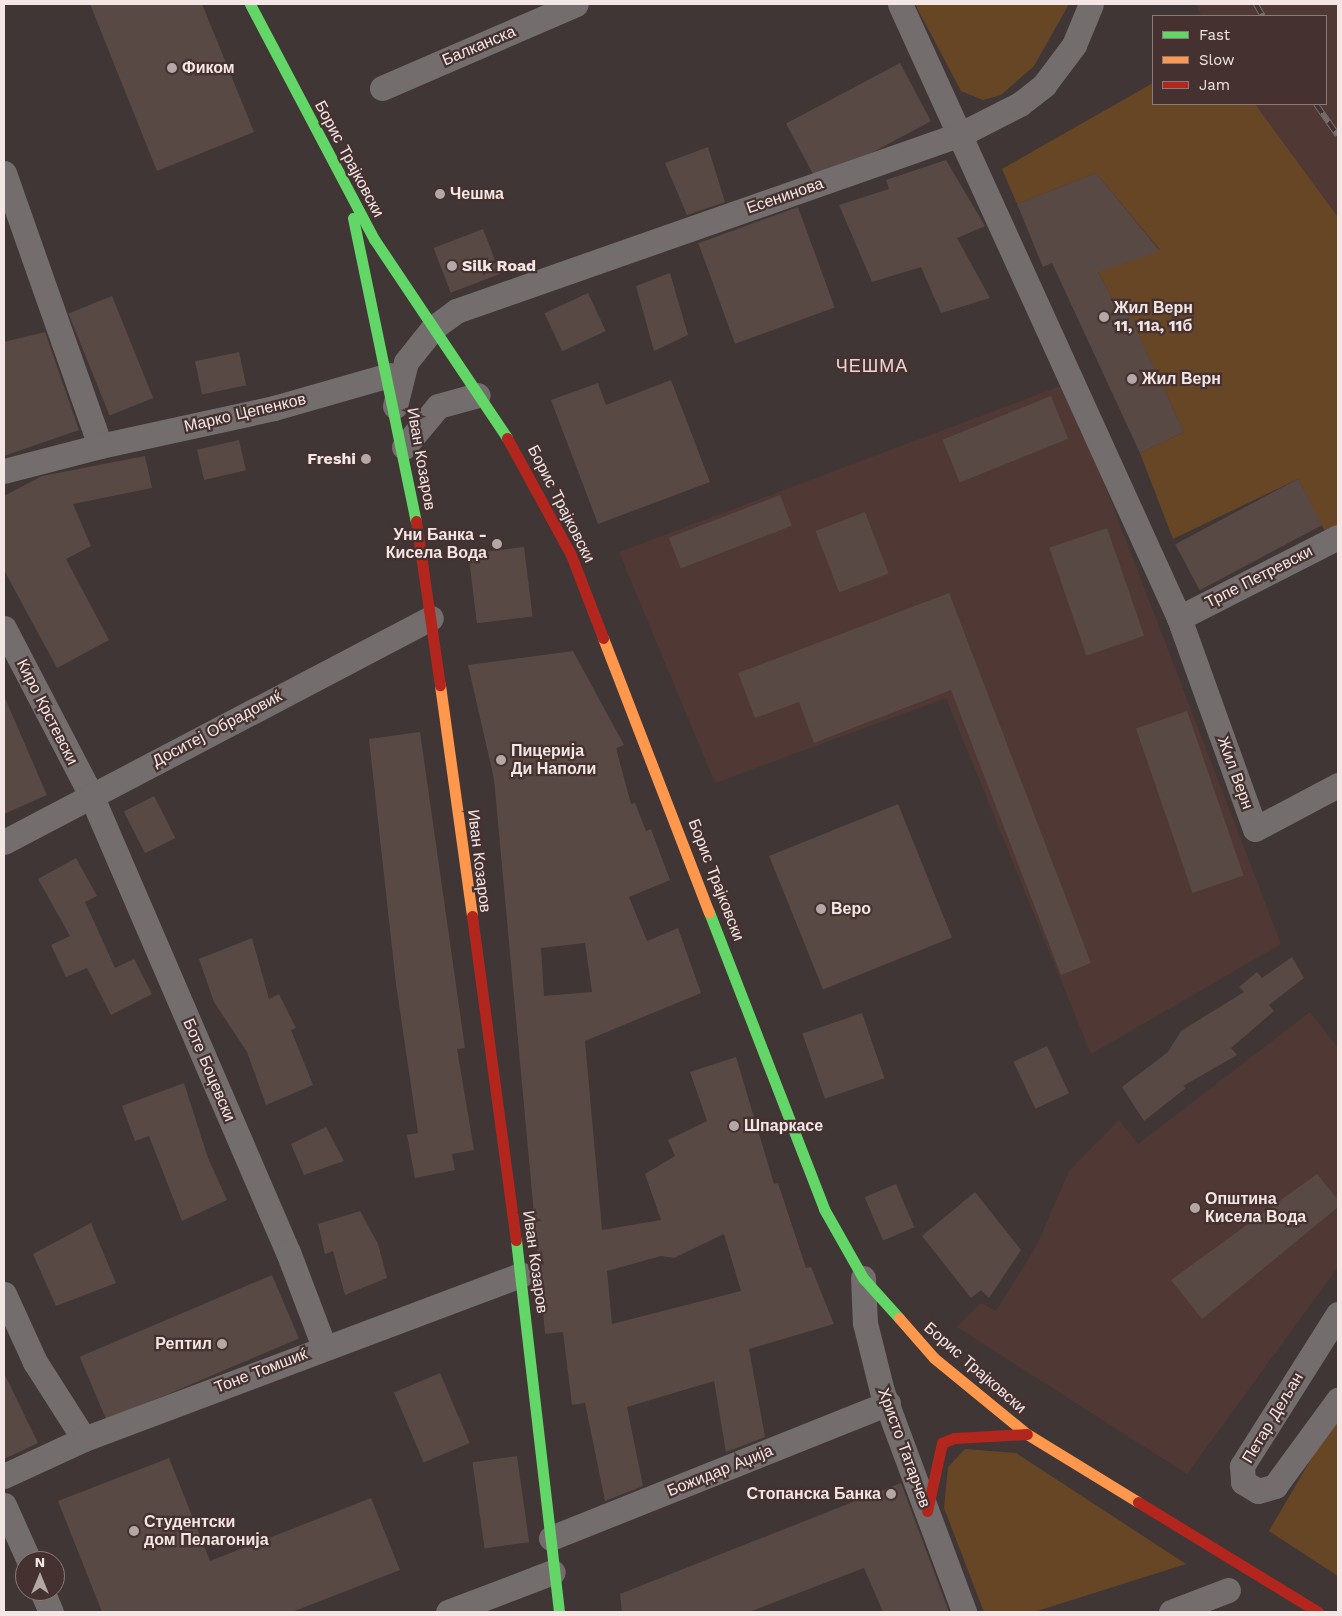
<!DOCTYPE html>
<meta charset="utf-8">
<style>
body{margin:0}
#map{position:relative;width:1342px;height:1616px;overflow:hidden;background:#403635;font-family:"Work Sans",sans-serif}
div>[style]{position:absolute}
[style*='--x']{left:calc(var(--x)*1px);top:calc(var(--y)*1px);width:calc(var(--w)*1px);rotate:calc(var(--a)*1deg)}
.built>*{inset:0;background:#503835}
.green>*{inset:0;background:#674625}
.building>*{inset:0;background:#594944;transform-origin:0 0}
.street>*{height:25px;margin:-12.5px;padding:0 12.5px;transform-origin:12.5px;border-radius:12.5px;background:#736d6e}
.fast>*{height:11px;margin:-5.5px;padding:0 5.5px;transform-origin:5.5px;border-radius:5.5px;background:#63d668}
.slow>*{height:11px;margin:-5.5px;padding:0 5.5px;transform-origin:5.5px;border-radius:5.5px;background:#ff974d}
.jam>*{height:11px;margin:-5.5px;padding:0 5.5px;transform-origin:5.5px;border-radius:5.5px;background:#b3261e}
.rail>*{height:5.5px;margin-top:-2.75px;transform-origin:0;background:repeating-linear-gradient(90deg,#453230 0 11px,#756e6e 0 22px);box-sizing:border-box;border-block:1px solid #756e6e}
.dots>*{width:14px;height:14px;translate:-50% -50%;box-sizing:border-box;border:2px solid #453230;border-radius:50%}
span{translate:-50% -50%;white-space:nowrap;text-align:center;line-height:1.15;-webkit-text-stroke:4.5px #453230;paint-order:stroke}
.street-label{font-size:16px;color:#f3e6e5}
.poi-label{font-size:16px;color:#f3e6e5;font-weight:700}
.left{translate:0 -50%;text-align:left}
.right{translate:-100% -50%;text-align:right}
.neighbourhood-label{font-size:18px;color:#f0d7d4;letter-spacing:1px}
.frame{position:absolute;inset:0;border:5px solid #f3e6e5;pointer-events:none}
.legend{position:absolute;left:1152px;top:15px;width:175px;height:90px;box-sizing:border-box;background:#453230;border:1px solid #8b7a78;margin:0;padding:6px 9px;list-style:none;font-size:15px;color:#f3e6e5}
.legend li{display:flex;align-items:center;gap:10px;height:25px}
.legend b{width:25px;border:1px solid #8b7a78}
.north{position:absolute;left:15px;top:1551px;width:50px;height:50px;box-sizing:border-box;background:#453230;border:1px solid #8b7a78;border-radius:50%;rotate:0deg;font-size:14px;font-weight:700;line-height:20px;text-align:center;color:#f3e6e5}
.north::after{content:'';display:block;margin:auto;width:18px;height:22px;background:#b4a8a7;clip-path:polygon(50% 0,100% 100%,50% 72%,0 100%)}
</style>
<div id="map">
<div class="built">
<div style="clip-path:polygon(1195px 4px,1338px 4px,1338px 217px,1255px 104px,1326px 104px,1326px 16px,1202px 16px)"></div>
<div style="clip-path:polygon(1066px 384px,1281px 944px,1091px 1054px,946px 698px,715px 783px,619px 552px)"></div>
<div style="clip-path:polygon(1310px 1012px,1338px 1048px,1338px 1267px,1187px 1474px,957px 1327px,981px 1303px,996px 1311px,1037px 1245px,1069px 1171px,1119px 1120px,1138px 1144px)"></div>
</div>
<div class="green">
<div style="clip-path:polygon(915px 4px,1069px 4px,1034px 66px,1001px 95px,983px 100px,961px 91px)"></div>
<div style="clip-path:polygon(1153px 83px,1153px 104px,1255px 104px,1338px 217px,1338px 537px,1330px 541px,1298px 479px,1173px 539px,1140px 453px,1184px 432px,1124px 305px,1112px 298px,1095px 266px,1160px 250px,1096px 173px,1017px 204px,1002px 169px)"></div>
<div style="clip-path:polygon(1338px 1413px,1338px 1576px,1269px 1531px)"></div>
<div style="clip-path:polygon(965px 1449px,1016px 1453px,1186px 1564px,1034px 1612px,984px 1612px,944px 1508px,948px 1467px)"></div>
</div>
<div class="building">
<div style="clip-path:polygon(90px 4px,202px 4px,254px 132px,157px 171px)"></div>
<div style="left:900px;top:63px;width:66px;height:129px;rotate:62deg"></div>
<div style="clip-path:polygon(708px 147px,725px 202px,687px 215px,665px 163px)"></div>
<div style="clip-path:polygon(946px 160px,985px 226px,957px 238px,990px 298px,941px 313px,921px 267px,872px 282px,839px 205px,889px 189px,886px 180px)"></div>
<div style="clip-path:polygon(1096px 173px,1160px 251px,1098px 272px,1117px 307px,1124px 304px,1184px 432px,1140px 453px,1052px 263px,1043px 267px,1017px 204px)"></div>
<div style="left:798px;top:207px;width:107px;height:106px;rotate:70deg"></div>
<div style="left:483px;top:229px;width:48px;height:53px;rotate:69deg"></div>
<div style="clip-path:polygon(670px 273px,688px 335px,654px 351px,636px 286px)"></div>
<div style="left:588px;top:293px;width:42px;height:48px;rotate:65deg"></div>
<div style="left:112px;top:296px;width:110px;height:47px;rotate:68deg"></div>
<div style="clip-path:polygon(45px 332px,79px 430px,4px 456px,4px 342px)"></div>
<div style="left:239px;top:352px;width:34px;height:45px;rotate:78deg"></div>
<div style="clip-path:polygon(671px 380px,710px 482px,598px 524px,551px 400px,598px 383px,606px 405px)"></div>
<div style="left:1051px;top:396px;width:46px;height:117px;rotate:68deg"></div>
<div style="left:239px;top:440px;width:31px;height:43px;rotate:77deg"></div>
<div style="clip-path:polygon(145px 456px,152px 488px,73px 504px,91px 546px,66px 559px,109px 640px,57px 668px,4px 570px,4px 496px,42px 476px)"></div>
<div style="left:1298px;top:479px;width:52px;height:139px;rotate:62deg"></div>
<div style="left:780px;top:495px;width:33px;height:119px;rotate:69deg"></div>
<div style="left:865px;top:512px;width:66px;height:53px;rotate:69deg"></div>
<div style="left:1107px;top:528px;width:114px;height:61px;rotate:71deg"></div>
<div style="left:524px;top:547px;width:70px;height:56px;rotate:83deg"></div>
<div style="clip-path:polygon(949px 593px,1091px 963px,1061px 975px,951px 690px,814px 743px,799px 702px,755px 718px,738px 673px)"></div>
<div style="clip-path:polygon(evenodd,573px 651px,624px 745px,616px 748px,631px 804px,635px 803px,646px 831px,651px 829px,670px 880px,629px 897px,647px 941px,678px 928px,701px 993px,585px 1041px,602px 1230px,661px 1220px,645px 1174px,675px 1156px,668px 1140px,707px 1121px,690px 1072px,736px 1057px,774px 1184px,778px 1183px,806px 1268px,811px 1267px,834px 1324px,749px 1349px,765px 1437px,726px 1452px,714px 1381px,627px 1407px,643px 1486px,605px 1501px,585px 1403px,572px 1405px,563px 1332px,545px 1334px,494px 779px,468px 665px,573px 651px,585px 943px,592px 992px,544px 996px,541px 948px,585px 943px,573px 651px,724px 1234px,741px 1291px,612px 1324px,607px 1271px,661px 1256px,674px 1258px,724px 1234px)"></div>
<div style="clip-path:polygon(4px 696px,47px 795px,4px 814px)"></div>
<div style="left:1187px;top:711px;width:174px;height:54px;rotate:71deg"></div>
<div style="clip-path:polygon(420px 732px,465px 1048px,457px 1049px,474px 1150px,452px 1154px,455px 1170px,415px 1178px,407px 1135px,418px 1133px,396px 984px,369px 739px)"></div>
<div style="left:154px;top:796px;width:47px;height:34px;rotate:63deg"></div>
<div style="left:898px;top:804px;width:144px;height:139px;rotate:68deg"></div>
<div style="clip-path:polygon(76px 858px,97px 896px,85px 902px,115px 968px,134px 959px,152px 994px,111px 1015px,87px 968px,66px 977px,51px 945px,70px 936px,38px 879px)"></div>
<div style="clip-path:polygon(252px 938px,269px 999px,279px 994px,296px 1028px,291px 1030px,313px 1085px,266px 1105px,247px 1052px,214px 1002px,199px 959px)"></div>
<div style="clip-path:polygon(1292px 957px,1304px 978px,1269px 1005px,1274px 1011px,1231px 1048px,1237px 1055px,1183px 1086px,1186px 1088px,1144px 1121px,1122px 1087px,1168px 1052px,1181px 1031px,1244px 992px,1239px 987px,1257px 972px,1262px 978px)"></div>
<div style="left:862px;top:1013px;width:69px;height:63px;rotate:71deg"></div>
<div style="left:1047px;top:1046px;width:52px;height:37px;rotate:65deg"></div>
<div style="clip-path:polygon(184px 1083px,208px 1158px,227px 1200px,182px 1221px,149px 1136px,135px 1141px,122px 1106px)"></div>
<div style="clip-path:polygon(326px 1127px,344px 1161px,304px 1175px,291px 1144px)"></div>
<div style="clip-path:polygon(1317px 1174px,1338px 1200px,1338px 1207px,1202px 1319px,1171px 1280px)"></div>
<div style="left:896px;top:1184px;width:47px;height:34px;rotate:67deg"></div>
<div style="clip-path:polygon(975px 1192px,1021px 1250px,989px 1298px,981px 1290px,971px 1298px,922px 1236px)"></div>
<div style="clip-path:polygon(360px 1211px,378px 1244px,387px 1278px,345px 1295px,333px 1251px,325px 1254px,318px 1224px)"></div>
<div style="clip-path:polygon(91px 1223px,116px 1283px,56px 1306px,33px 1254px)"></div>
<div style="left:272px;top:1275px;width:69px;height:209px;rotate:67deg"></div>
<div style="clip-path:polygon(4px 1373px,38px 1443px,4px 1459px)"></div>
<div style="left:440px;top:1373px;width:76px;height:50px;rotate:67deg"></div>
<div style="left:517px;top:1456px;width:87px;height:45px;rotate:82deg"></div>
<div style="clip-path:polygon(169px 1458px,210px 1561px,371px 1498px,400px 1570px,292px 1612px,102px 1612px,58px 1501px)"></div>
<div style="clip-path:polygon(901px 1483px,949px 1612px,883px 1612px,864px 1568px,749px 1612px,622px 1612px,620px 1594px)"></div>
</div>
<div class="street">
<div style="--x:900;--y:4;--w:674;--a:65.56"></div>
<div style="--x:1179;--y:618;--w:224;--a:70.2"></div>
<div style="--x:1255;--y:829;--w:94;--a:-27.9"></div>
<div style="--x:382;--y:88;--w:211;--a:-23.4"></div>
<div style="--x:4;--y:173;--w:289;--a:70.6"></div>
<div style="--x:100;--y:446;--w:178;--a:-12.3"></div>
<div style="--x:274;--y:408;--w:120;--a:-16"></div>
<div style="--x:395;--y:406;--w:45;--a:-76"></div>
<div style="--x:406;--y:362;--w:43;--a:-51.5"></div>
<div style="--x:433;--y:328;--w:29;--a:-36"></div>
<div style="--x:456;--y:311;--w:535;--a:-19.32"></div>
<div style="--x:961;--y:134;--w:66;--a:-27"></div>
<div style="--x:1020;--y:104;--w:31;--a:-38"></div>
<div style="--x:1044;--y:85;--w:50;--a:-53.1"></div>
<div style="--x:1074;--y:45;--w:44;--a:-67.5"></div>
<div style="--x:404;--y:447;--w:53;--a:-50.3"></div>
<div style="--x:438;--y:406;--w:41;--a:-15.4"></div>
<div style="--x:4;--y:471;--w:99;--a:-14.6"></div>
<div style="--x:1179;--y:618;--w:178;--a:-27"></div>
<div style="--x:4;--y:628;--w:188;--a:62.5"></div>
<div style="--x:91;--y:795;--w:498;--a:66.7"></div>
<div style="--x:288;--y:1252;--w:102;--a:69.2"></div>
<div style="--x:4;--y:842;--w:482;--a:-27.7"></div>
<div style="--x:863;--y:1278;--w:45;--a:87.5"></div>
<div style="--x:865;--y:1323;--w:70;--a:76"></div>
<div style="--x:882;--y:1391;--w:236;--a:69.6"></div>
<div style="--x:4;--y:1294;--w:75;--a:65.5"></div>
<div style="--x:35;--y:1362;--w:91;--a:57.5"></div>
<div style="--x:1338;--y:1314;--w:180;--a:122.3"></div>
<div style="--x:1242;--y:1466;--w:16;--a:86"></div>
<div style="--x:1243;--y:1482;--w:17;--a:31"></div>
<div style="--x:1258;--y:1491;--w:18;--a:-16"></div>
<div style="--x:1275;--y:1486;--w:107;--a:-53.8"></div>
<div style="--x:4;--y:1476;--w:88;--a:-24.8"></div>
<div style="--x:84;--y:1439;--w:467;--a:-20.6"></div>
<div style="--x:4;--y:1505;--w:61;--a:65.9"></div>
<div style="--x:551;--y:1538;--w:363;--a:-21.8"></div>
<div style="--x:42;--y:1591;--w:23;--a:67"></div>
<div style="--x:448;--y:1612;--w:112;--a:-20.9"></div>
<div style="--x:1171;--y:1612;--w:61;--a:-21.1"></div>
</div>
<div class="fast">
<div style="--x:250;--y:4;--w:266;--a:62.2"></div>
<div style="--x:374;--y:239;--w:239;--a:56.2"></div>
<div style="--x:353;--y:218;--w:309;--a:78.3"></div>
<div style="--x:709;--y:912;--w:318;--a:68.8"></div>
<div style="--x:824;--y:1209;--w:79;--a:60.5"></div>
<div style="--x:863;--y:1278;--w:54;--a:48"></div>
<div style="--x:516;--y:1240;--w:374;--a:83.4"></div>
</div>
<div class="slow">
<div style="--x:603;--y:638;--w:294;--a:68.9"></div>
<div style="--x:440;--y:685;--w:233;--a:82.1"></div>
<div style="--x:899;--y:1318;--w:53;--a:48.8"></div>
<div style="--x:934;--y:1358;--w:120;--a:39.3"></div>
<div style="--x:1027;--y:1434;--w:130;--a:31.5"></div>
</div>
<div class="jam">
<div style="--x:507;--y:438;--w:133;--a:61.3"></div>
<div style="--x:571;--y:555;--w:89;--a:68.9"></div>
<div style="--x:416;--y:521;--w:166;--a:81.7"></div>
<div style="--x:472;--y:916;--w:327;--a:82.3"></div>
<div style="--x:1138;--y:1502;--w:211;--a:31.4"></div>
<div style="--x:927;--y:1511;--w:70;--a:-77.6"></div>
<div style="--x:942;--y:1443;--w:13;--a:-23"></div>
<div style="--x:954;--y:1438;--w:73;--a:-3.1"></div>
</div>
<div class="rail">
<div style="--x:1256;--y:4;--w:14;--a:60"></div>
<div style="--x:1316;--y:104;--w:38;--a:55"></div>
</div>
<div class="dots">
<div style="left:172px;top:68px;background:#b4a8a7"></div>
<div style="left:440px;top:194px;background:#b4a8a7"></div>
<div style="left:452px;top:266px;background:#b4a8a7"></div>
<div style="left:1104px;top:317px;background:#b4a8a7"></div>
<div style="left:1132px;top:379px;background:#b4a8a7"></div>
<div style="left:366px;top:459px;background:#b4a8a7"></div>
<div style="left:497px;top:544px;background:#b4a8a7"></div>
<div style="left:501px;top:760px;background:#b4a8a7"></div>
<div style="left:821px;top:909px;background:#b4a8a7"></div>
<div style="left:734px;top:1126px;background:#b4a8a7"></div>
<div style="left:1195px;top:1208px;background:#b4a8a7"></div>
<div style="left:222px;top:1344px;background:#b4a8a7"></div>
<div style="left:891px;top:1494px;background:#b4a8a7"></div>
<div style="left:134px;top:1531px;background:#b4a8a7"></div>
</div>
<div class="street-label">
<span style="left:479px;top:46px;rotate:-23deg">Балканска</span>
<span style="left:349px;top:159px;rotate:62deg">Борис Трајковски</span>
<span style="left:785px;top:196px;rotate:-19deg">Есенинова</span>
<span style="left:245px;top:413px;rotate:-13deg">Марко Цепенков</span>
<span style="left:421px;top:459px;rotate:80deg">Иван Козаров</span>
<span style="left:561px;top:504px;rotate:63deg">Борис Трајковски</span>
<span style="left:1259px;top:577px;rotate:-27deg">Трпе Петревски</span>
<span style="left:47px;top:712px;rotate:63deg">Киро Крстевски</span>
<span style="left:217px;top:729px;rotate:-28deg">Доситеј Обрадовиќ</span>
<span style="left:1235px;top:773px;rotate:70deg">Жил Верн</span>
<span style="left:479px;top:861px;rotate:83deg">Иван Козаров</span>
<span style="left:716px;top:880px;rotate:69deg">Борис Трајковски</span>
<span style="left:209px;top:1070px;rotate:67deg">Боте Боцевски</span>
<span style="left:535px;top:1262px;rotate:82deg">Иван Козаров</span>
<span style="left:975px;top:1368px;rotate:41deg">Борис Трајковски</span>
<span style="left:261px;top:1371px;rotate:-21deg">Тоне Томшиќ</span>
<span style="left:1273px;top:1418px;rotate:-59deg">Петар Дељан</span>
<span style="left:904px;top:1448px;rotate:70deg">Христо Татарчев</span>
<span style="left:720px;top:1471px;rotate:-22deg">Божидар Аџија</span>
</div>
<div class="poi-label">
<span class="left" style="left:182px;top:68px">Фиком</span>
<span class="left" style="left:450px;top:194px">Чешма</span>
<span class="left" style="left:462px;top:266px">Silk Road</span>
<span class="left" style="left:1114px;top:317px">Жил Верн<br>11, 11а, 11б</span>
<span class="left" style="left:1142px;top:379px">Жил Верн</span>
<span class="right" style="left:356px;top:459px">Freshi</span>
<span class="right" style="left:487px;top:544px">Уни Банка -<br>Кисела Вода</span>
<span class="left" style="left:511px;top:760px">Пицерија<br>Ди Наполи</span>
<span class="left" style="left:831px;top:909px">Веро</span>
<span class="left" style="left:744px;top:1126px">Шпаркасе</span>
<span class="left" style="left:1205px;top:1208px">Општина<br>Кисела Вода</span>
<span class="right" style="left:212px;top:1344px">Рептил</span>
<span class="right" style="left:881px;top:1494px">Стопанска Банка</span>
<span class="left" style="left:144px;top:1531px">Студентски<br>дом Пелагонија</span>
</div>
<div class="neighbourhood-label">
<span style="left:872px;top:366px">ЧЕШМА</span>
</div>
<div class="frame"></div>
<ul class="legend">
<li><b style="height:6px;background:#63d668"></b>Fast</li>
<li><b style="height:6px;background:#ff974d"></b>Slow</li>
<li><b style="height:6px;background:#b3261e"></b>Jam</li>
</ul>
<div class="north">N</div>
</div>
